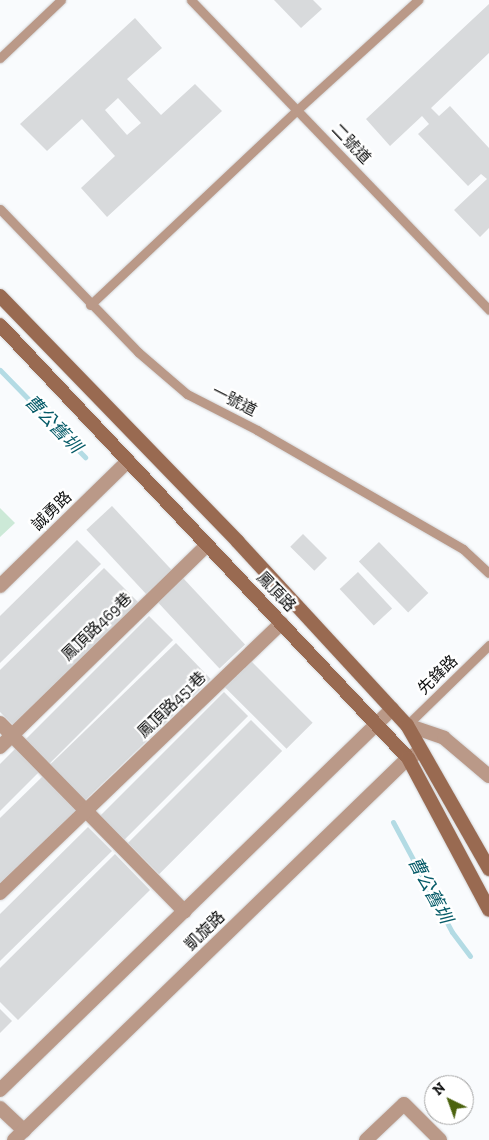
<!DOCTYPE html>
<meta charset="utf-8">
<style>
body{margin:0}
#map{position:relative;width:489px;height:1140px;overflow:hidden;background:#f9fbfd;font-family:"Zilla Slab","Noto Sans TC",serif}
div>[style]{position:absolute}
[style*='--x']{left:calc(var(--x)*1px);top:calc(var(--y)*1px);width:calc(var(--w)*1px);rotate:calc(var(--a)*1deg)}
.green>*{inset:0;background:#cce9d7}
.stream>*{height:5px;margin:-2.5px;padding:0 2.5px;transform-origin:2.5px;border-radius:2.5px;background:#b3dbe4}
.building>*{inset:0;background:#d8dadc;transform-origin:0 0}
.roads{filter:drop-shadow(0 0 1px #d4d5d7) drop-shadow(0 0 1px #d4d5d7)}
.service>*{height:9px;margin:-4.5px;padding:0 4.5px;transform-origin:4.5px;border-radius:4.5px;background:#ba9988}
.minor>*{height:14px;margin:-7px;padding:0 7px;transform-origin:7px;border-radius:7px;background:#ba9988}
.tertiary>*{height:14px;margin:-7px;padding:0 7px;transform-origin:7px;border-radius:7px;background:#ba9988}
.secondary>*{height:14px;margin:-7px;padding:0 7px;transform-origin:7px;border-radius:7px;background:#996a51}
span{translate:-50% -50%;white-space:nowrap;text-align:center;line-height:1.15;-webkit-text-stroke:4.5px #fff;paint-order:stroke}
.street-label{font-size:16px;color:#0f1010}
.water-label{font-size:18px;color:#065b68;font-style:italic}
.north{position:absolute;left:424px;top:1075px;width:50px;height:50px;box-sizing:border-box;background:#fff;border:1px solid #9f9f9f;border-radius:50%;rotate:318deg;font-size:14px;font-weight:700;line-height:20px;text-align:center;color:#0f1010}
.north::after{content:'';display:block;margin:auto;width:18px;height:22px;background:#4c630f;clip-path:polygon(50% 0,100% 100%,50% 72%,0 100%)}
</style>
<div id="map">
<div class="green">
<div style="clip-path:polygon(0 508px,15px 523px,0 537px)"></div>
</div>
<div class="stream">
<div style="--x:0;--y:370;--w:122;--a:45.7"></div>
<div style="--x:393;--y:822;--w:125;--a:61.8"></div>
<div style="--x:452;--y:932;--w:30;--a:53"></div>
</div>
<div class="building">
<div style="clip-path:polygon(274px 0,313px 0,322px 9px,301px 28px)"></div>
<div style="clip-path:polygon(489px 4px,489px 53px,431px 108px,439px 116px,450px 106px,489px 148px,489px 228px,480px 237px,454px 210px,487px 179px,481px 174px,468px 186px,418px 134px,429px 124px,422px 116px,390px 146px,366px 119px)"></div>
<div style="clip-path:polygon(evenodd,135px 18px,162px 48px,127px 79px,161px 115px,195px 84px,222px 111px,107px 217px,81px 188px,115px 156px,82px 119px,47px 151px,20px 124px,135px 18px,118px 98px,141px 123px,127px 135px,105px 110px,118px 98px)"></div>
<div style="left:112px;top:506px;width:91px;height:35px;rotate:47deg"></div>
<div style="left:303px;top:534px;width:34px;height:18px;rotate:45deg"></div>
<div style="clip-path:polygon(77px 540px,101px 564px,0 663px,0 616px)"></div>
<div style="left:379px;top:542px;width:71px;height:28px;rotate:46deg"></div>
<div style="clip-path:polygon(104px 568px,139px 603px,14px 726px,0 712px,0 670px)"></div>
<div style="left:358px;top:572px;width:50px;height:25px;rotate:47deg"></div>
<div style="left:183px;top:578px;width:91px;height:35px;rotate:47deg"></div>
<div style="left:149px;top:616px;width:34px;height:175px;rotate:45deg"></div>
<div style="left:176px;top:643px;width:50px;height:175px;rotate:46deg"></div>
<div style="left:249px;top:659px;width:90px;height:37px;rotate:45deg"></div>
<div style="left:224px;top:692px;width:34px;height:175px;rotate:45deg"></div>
<div style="left:251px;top:720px;width:44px;height:174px;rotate:45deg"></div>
<div style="clip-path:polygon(16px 748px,39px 772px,0 811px,0 764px)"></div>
<div style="clip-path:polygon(43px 776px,78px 811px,0 888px,0 818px)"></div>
<div style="clip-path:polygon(88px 827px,112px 851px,0 961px,0 914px)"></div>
<div style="clip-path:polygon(115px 854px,150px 890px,18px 1020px,0 1002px,0 968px)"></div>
<div style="clip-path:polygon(0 1009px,12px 1021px,0 1033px)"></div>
</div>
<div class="roads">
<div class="service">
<div style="--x:191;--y:0;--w:430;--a:46.1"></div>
<div style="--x:0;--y:58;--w:84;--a:-43.6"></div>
<div style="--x:0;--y:209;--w:199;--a:46"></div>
<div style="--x:138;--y:352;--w:65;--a:40.6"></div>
<div style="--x:187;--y:394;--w:79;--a:27.2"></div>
<div style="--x:257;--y:430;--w:238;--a:30"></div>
<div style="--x:463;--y:549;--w:35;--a:43"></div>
<div style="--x:90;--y:305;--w:284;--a:-43.3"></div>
<div style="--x:297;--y:110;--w:164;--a:-42.3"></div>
<div style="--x:407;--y:725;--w:115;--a:-44.3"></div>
</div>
<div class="minor">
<div style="--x:0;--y:586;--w:179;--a:-44.3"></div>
<div style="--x:0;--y:723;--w:264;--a:45.6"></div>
<div style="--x:407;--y:725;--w:39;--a:19"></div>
<div style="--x:444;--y:738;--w:59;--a:40.2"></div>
<div style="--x:0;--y:747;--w:289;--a:-44.3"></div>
<div style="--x:0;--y:893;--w:390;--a:-43.8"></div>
<div style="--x:0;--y:1108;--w:33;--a:43"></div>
<div style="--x:366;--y:1140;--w:52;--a:-43.5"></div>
<div style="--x:404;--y:1104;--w:51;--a:45"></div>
</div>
<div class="tertiary">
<div style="--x:0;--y:1090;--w:547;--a:-44.18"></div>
<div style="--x:14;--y:1140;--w:549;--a:-44.11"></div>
<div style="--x:408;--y:758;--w:11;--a:-27"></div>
</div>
<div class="secondary">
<div style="--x:0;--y:296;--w:342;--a:45.9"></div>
<div style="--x:238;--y:542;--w:249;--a:47.3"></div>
<div style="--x:407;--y:725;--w:166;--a:60.3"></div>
<div style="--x:0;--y:325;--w:595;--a:46.7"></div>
<div style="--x:408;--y:758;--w:172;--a:61.9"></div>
</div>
</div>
<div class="street-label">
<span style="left:351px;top:144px;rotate:46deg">二號道</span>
<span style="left:234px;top:401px;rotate:27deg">一號道</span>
<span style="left:52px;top:511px;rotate:-44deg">誠勇路</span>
<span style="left:276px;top:592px;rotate:46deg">鳳頂路</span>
<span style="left:97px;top:627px;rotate:-44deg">鳳頂路469巷</span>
<span style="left:438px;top:675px;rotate:-44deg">先鋒路</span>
<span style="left:172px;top:705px;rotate:-44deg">鳳頂路451巷</span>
<span style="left:205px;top:931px;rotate:-44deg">凱旋路</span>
</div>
<div class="water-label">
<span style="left:53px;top:424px;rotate:46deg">曹公舊圳</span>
<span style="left:430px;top:890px;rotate:62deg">曹公舊圳</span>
</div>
<div class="north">N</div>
</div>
